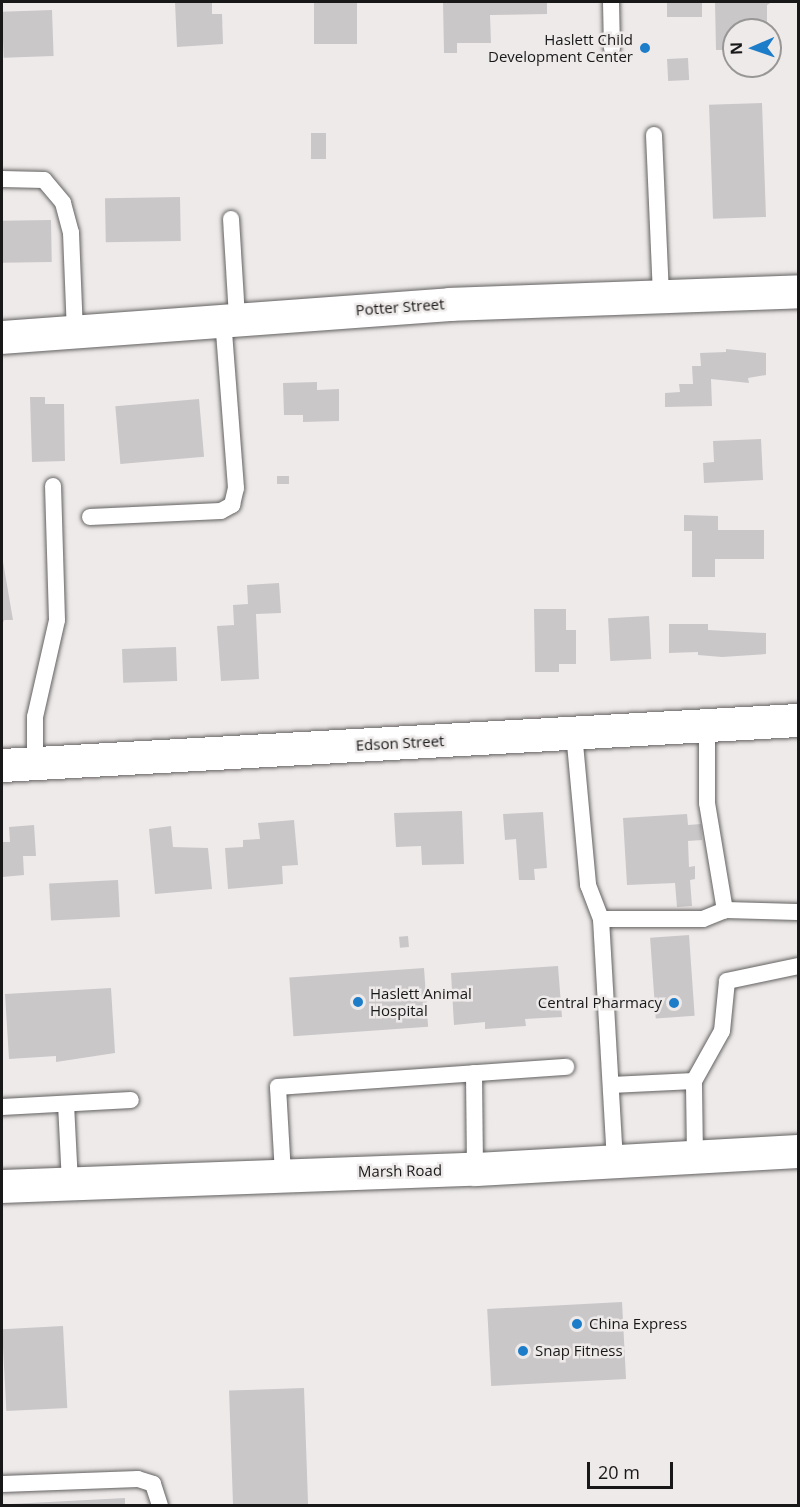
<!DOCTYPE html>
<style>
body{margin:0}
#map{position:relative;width:800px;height:1507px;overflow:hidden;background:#eeeaea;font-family:"Open Sans",sans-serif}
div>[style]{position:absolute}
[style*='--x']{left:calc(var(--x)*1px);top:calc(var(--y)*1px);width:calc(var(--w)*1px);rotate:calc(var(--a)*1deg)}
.building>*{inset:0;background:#cac7c9;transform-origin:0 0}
.roads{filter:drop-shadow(0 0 2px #646161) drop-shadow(0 0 2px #646161)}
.lane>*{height:16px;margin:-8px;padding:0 8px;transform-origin:8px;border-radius:8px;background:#fff}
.street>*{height:33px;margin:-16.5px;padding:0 16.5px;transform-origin:16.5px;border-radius:16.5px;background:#fff}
.secondary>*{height:33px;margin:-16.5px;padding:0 16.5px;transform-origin:16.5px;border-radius:16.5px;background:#fff}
.dots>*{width:16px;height:16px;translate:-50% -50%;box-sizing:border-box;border:3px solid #eeeaea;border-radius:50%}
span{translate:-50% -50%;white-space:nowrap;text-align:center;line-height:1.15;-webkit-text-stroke:5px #eeeaea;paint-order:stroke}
.poi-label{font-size:15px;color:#191818}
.right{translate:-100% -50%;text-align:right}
.left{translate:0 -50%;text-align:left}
.street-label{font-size:15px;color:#191818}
.frame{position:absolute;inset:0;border:3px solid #191818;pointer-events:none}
.north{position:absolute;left:722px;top:18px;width:60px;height:60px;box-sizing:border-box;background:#eeeaea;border:2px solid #999696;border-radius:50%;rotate:268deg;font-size:16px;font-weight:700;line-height:24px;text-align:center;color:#191818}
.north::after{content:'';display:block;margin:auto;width:21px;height:27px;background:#1e7dc9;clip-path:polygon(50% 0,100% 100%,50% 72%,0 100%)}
.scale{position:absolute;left:587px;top:1462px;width:86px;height:27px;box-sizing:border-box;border:3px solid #191818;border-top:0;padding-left:8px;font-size:18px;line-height:21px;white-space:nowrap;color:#191818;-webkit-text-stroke:4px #eeeaea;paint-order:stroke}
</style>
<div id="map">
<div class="building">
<div style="clip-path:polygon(175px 2px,212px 2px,212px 14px,222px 14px,223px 44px,177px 47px)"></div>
<div style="left:314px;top:2px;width:43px;height:42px"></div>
<div style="clip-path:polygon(443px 2px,547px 2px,547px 14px,490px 15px,491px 43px,457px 43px,457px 53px,444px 53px)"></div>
<div style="left:667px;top:2px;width:35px;height:15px"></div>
<div style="clip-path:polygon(715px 2px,772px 2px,767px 5px,767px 30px,734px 30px,734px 50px,716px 50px)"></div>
<div style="left:52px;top:10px;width:46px;height:50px;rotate:88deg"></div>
<div style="left:688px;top:58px;width:22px;height:21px;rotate:87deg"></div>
<div style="left:762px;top:103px;width:114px;height:53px;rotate:88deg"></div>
<div style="left:311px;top:133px;width:15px;height:26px"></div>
<div style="left:180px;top:197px;width:44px;height:75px;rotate:89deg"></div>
<div style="left:51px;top:220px;width:42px;height:49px;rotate:89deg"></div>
<div style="clip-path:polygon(726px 349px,766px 353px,766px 375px,748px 378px,749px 383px,711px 379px,712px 406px,665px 407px,665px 393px,680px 392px,679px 384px,693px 384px,692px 366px,701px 366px,700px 353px,726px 352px)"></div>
<div style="clip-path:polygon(317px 382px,317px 390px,339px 389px,339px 421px,303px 422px,303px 415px,284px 415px,283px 383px)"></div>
<div style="clip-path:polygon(30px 397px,45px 397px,45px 404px,64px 404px,65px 461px,32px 462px)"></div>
<div style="left:199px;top:399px;width:58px;height:84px;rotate:85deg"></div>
<div style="clip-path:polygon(761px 439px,763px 480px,704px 483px,703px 463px,714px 462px,713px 441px)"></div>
<div style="left:289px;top:476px;width:8px;height:12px;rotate:90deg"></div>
<div style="clip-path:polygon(684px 515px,718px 516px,718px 530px,764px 530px,764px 559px,715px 559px,715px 577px,692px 577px,692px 531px,684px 531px)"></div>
<div style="clip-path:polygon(2px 556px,13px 620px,4px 620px,2px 625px)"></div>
<div style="clip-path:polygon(279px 583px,281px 613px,256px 614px,259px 679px,221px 681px,217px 626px,234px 625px,233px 605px,248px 604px,247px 585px)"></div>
<div style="clip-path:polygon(534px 609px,566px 609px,566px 630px,576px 630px,576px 664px,559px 664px,559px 672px,535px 672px)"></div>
<div style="left:649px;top:616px;width:43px;height:41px;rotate:87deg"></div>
<div style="clip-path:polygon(669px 624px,708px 624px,708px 630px,766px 633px,766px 654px,722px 657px,698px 655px,698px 652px,669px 653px)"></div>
<div style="left:176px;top:647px;width:34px;height:54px;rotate:88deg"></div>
<div style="clip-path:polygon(462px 811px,464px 864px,422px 865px,421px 846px,396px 847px,394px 813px)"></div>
<div style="clip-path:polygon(543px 812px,547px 868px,534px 869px,535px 880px,519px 880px,516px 839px,505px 840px,503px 814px)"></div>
<div style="clip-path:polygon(687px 814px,688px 825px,701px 824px,702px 840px,688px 841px,689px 867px,695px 866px,695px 879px,690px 880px,692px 906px,677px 907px,675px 883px,627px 885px,623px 818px)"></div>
<div style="clip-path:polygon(294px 820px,298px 865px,282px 866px,283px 884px,228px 889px,225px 848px,243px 847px,243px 840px,260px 839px,258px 823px)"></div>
<div style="clip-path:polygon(34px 825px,36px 856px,23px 856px,24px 875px,2px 877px,2px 842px,10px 842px,9px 827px)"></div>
<div style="clip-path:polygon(171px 826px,173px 847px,208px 848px,212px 889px,155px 894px,149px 829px)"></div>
<div style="left:118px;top:880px;width:37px;height:69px;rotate:87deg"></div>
<div style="left:689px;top:935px;width:81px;height:39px;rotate:86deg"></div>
<div style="left:408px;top:936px;width:11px;height:9px;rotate:85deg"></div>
<div style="clip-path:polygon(558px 966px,562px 1017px,525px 1019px,526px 1026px,485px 1029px,485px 1022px,454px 1025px,451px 973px)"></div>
<div style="left:424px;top:968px;width:59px;height:135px;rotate:86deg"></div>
<div style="clip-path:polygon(111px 988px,115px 1053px,56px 1062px,56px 1056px,9px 1059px,5px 994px)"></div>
<div style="left:622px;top:1302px;width:77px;height:135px;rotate:87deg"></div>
<div style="left:63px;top:1326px;width:82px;height:61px;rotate:87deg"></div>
<div style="left:304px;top:1388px;width:118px;height:75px;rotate:88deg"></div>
<div style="clip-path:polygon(125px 1498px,125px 1506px,11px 1506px,11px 1504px)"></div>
</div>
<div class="roads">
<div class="lane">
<div style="--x:611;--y:2;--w:46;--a:88.8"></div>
<div style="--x:654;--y:135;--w:159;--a:87.5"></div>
<div style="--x:2;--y:179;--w:42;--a:1.4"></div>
<div style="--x:44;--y:180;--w:30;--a:50"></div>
<div style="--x:63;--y:203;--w:31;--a:75"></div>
<div style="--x:71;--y:233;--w:98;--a:87.7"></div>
<div style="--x:231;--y:219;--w:98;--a:86.5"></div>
<div style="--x:90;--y:517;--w:131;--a:-2.6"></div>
<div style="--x:221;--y:511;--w:13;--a:-29"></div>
<div style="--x:232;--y:505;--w:17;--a:-77"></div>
<div style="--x:236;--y:488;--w:170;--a:-94.4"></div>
<div style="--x:707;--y:725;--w:78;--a:90"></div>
<div style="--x:707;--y:803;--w:109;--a:80.5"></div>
<div style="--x:725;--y:910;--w:73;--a:1.6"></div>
<div style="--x:574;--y:733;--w:153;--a:84.7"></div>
<div style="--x:588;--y:885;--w:36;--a:69"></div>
<div style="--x:601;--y:919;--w:102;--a:0"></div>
<div style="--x:703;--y:919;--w:24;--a:-22"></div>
<div style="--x:35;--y:763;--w:46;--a:-90"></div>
<div style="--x:35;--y:717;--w:99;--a:-77.2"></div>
<div style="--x:57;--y:620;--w:134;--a:-91.7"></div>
<div style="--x:601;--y:919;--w:243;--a:86.7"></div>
<div style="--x:474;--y:1073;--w:96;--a:89.4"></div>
<div style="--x:611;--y:1085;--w:83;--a:-2.8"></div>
<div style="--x:66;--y:1104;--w:79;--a:87.1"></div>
<div style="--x:2;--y:1107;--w:129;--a:-3.1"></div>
<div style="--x:695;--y:1157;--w:76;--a:-90.8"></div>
<div style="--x:694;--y:1081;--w:57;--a:-60.8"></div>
<div style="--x:722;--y:1031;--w:50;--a:-84.3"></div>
<div style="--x:727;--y:981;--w:73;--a:-11.9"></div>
<div style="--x:283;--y:1174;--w:87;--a:-93.3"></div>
<div style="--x:278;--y:1087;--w:289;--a:-4"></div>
<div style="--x:2;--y:1484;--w:136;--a:-2.1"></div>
<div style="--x:138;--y:1479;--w:16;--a:18"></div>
<div style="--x:153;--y:1484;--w:23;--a:72"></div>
</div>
<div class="street">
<div style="--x:2;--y:337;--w:449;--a:-4.2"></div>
<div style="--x:450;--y:304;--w:348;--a:-2.1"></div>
<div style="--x:2;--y:765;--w:797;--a:-3.24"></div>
</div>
<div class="secondary">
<div style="--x:2;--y:1186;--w:473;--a:-2.1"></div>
<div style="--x:475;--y:1169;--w:324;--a:-3.2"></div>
</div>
</div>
<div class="dots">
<div style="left:645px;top:48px;background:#1e7dc9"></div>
<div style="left:358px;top:1002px;background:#1e7dc9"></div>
<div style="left:674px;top:1003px;background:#1e7dc9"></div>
<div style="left:577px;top:1324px;background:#1e7dc9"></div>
<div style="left:523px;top:1351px;background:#1e7dc9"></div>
</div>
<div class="poi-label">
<span class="right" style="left:633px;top:48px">Haslett Child<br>Development Center</span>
<span class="left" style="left:370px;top:1002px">Haslett Animal<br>Hospital</span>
<span class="right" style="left:662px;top:1003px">Central Pharmacy</span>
<span class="left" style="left:589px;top:1324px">China Express</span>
<span class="left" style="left:535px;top:1351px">Snap Fitness</span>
</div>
<div class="street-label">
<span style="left:400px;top:307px;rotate:-4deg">Potter Street</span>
<span style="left:400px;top:743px;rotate:-3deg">Edson Street</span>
<span style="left:400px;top:1171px;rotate:-1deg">Marsh Road</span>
</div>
<div class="frame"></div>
<div class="north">N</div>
<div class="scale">20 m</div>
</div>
